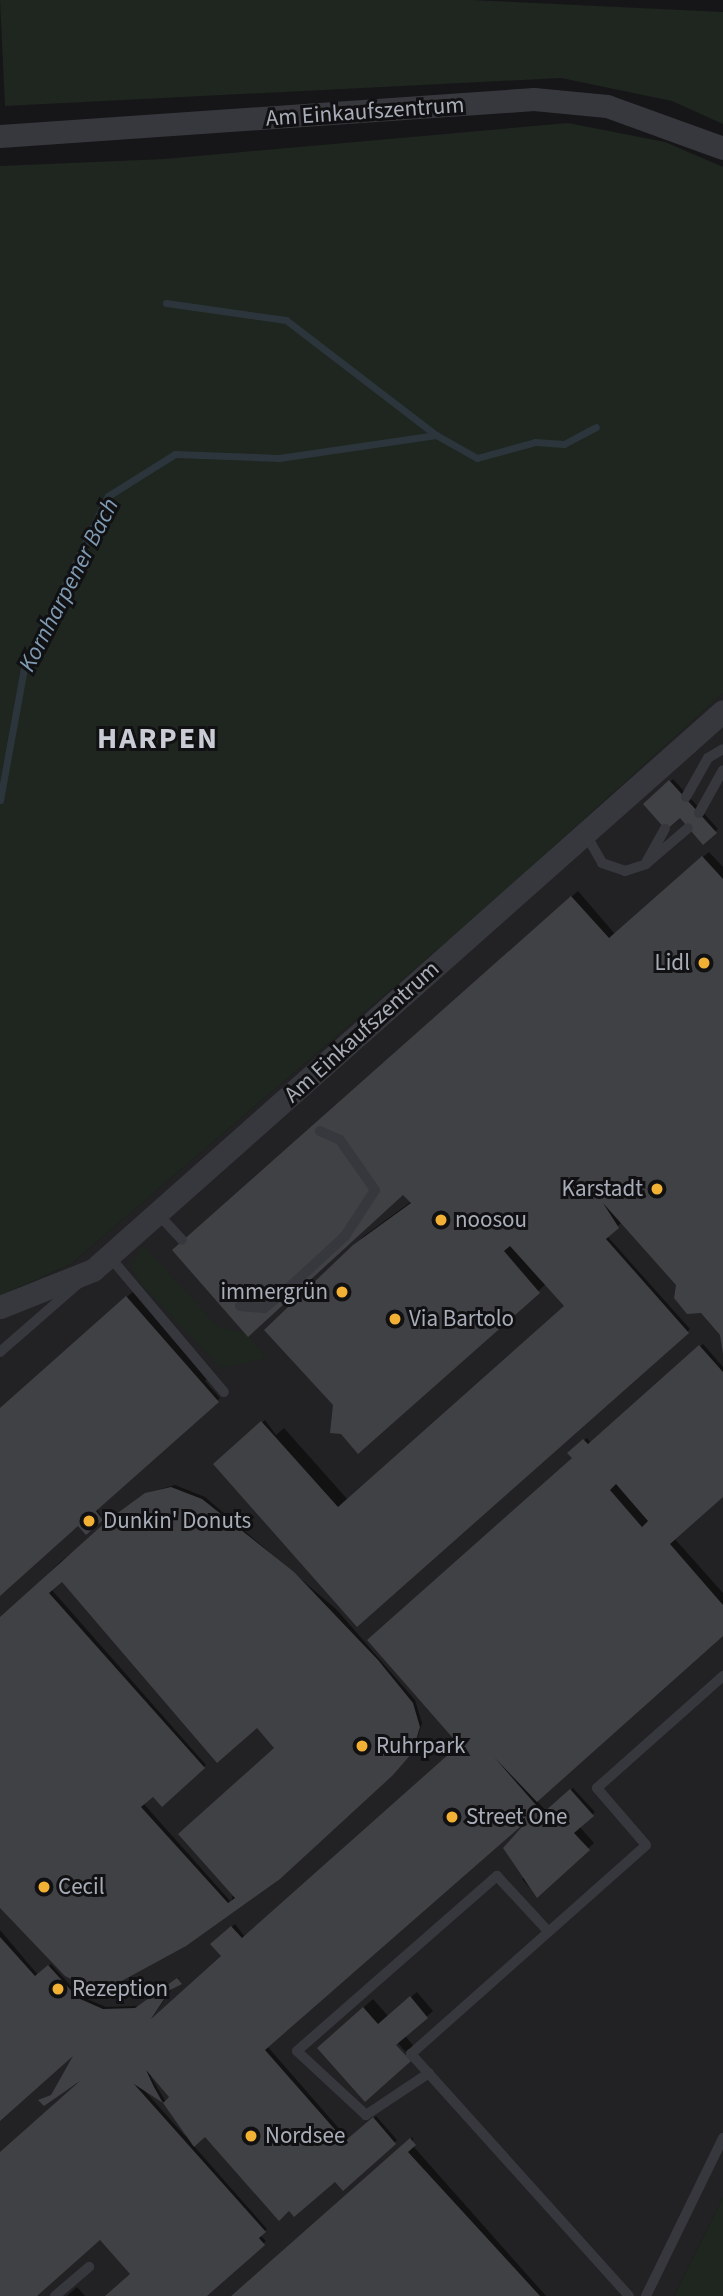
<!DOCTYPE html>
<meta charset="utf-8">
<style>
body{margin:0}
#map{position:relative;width:723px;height:2296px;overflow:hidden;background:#161618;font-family:"Source Sans 3",sans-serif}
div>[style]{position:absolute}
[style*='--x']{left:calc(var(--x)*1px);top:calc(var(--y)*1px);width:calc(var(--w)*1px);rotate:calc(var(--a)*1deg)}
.built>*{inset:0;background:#222225}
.green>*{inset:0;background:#1e261f}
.shadow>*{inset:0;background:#0007}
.stream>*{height:7px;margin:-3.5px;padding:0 3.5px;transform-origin:3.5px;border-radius:3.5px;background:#2c353c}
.building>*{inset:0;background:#404145}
.service>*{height:10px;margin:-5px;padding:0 5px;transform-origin:5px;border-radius:5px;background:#37383d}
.minor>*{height:23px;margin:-11.5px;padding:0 11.5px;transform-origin:11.5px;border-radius:11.5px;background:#37383d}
.dots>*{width:19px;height:19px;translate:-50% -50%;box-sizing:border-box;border:4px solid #111113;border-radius:50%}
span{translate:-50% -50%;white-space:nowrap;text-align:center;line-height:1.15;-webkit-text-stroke:6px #111113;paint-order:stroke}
.street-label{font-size:23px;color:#a8adb8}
.poi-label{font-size:23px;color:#a8adb8}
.right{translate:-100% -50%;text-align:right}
.left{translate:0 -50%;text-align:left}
.water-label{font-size:24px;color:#7f9bb3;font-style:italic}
.district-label{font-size:30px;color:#c9ccd4;font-weight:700;letter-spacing:2px}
</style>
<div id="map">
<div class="built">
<div style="clip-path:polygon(723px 693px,723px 2197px,674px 2296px,0 2296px,0 1296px,71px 1264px,493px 902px)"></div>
</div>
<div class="green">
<div style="clip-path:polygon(0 0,472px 0,723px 12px,723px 124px,672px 101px,561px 78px,5px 106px)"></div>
<div style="clip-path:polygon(568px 123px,665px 142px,723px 167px,723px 693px,493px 902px,71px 1264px,0 1296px,0 166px,165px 159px)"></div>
<div style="clip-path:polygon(143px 1245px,218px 1327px,245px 1333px,267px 1358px,221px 1368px,141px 1284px,131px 1266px)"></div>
<div style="clip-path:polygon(723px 2197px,723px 2296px,674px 2296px)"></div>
</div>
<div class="shadow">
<div style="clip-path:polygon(673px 779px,718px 829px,703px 842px,680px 816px,645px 804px)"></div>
<div style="clip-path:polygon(709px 852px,723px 867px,723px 1351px,722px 1334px,622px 1222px,607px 1236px,690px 1329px,357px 1625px,215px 1464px,265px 1420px,276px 1435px,284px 1428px,348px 1500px,566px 1306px,546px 1284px,358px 1452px,340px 1396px,283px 1315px,364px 1236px,412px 1201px,357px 1087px,578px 891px,615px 934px)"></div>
<div style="clip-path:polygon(136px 1289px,212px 1375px,205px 1381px,220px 1398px,97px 1508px,102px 1518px,86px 1532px,79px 1524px,0 1594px,0 1409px)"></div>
<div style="clip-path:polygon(evenodd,703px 1344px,723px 1367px,723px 1494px,674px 1538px,723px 1593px,723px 1634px,536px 1800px,547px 1812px,573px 1788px,595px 1812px,579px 1826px,594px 1843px,537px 1896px,522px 1879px,528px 1873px,532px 1814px,267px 2046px,349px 2140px,376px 2116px,397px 2140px,343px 2188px,335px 2179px,205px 2135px,193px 2145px,267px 2229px,260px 2235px,266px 2241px,205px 2296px,108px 2296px,132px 2274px,100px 2238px,34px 2296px,0 2296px,0 2156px,86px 2078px,44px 2104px,41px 2100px,54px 2094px,78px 2050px,0 2118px,0 1930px,38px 1975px,51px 1964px,80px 1996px,106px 2007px,139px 2006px,180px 1977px,149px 2022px,224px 1956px,215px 1942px,235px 1924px,245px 1937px,462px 1745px,574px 1458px,570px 1453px,587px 1438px,591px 1443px,703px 1344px,153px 2076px,172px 2097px,166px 2102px,151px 2077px,153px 2076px,703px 1344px,144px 2090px,164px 2102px,187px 2135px,185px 2136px,144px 2090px)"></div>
<div style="clip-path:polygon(evenodd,175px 1485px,205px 1497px,337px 1610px,415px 1700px,422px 1723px,414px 1749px,278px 1878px,117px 1982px,0 1903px,0 1622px,60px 1562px,150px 1492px,175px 1485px,62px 1579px,257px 1726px,276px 1748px,231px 1902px,143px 1803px,153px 1794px,162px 1804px,206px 1765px,51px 1589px,62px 1579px)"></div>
<div style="clip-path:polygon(417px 1992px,433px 2011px,405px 2036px,418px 2051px,411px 2058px,397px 2042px,328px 2039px,373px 1999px,388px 2016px)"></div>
<div style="clip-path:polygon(413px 2137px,413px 2146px,546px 2296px,231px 2296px)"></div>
<div style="clip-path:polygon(77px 2287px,85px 2296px,67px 2296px)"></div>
</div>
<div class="stream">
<div style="--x:166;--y:303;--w:121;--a:8.1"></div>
<div style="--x:286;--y:320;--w:189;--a:37.5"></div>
<div style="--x:436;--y:435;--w:47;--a:29.3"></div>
<div style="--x:477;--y:458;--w:60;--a:-15.4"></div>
<div style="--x:535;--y:442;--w:29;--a:4"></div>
<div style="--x:564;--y:444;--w:36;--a:-28"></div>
<div style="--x:0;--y:800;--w:134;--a:-79.7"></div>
<div style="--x:24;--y:668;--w:191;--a:-64"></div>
<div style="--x:108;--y:496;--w:79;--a:-32.1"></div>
<div style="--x:175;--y:454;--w:104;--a:2.2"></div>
<div style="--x:279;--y:458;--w:159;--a:-8.3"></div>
</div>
<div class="building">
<div style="clip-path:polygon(669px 780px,717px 833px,703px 845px,680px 818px,666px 830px,643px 804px)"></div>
<div style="clip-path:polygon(702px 856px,723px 879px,723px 1354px,720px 1335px,701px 1313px,687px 1314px,674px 1298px,676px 1285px,603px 1203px,619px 1228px,606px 1239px,689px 1333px,357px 1627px,213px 1464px,261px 1421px,338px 1507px,564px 1306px,510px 1246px,504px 1251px,540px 1293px,358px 1454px,341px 1434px,330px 1433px,333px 1405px,264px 1330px,353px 1245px,411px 1203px,403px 1195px,248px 1337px,172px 1250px,571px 896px,609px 938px)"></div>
<div style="clip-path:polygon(126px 1296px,219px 1402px,96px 1511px,103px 1520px,86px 1535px,78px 1526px,0 1596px,0 1408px)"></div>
<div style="clip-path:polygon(evenodd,699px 1345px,723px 1372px,723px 1497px,670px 1544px,723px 1605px,723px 1636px,537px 1802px,494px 1757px,543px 1813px,570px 1789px,594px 1816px,574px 1833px,590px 1850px,537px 1898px,503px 1848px,527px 1821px,265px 2050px,345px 2141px,373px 2117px,396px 2144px,343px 2191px,335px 2182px,294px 2217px,289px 2211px,279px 2221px,205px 2137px,194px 2147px,163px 2103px,134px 2084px,266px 2232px,259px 2238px,265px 2245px,207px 2296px,105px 2296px,130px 2274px,100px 2240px,37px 2296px,0 2296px,0 2152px,80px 2081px,44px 2106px,38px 2100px,51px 2095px,73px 2056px,0 2121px,0 1937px,35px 1976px,48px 1965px,78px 1998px,103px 2009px,135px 2008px,177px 1978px,182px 1984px,170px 1990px,151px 2019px,221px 1956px,210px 1944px,231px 1926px,242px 1938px,459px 1745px,367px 1640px,572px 1458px,567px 1453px,583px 1439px,588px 1444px,699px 1345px,616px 1484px,648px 1521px,642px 1527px,610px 1490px,616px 1484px,699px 1345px,146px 2070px,169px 2097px,163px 2103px,154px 2087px,146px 2070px)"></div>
<div style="clip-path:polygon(evenodd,171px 1487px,202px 1499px,294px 1572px,378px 1660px,413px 1703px,420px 1727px,412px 1753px,393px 1775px,280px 1879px,186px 1946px,118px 1983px,88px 1988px,65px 1976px,0 1908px,0 1617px,108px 1520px,145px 1493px,171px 1487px,62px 1582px,217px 1763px,257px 1728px,274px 1748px,178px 1834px,235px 1898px,228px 1903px,141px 1807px,153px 1797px,162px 1807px,205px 1768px,49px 1593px,62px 1582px)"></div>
<div style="clip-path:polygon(410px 1996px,428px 2018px,396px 2045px,411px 2061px,365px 2102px,317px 2048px,363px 2007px,378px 2024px)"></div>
<div style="clip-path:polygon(410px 2138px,416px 2145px,408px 2152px,540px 2296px,231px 2296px)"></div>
</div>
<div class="service">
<div style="--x:686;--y:797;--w:45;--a:-60.6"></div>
<div style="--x:708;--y:758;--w:17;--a:-31"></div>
<div style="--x:699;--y:813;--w:49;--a:-60.8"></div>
<div style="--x:585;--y:833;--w:34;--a:60"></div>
<div style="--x:602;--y:863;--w:24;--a:19"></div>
<div style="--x:625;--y:871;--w:22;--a:-18"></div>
<div style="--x:646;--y:864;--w:55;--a:-40.6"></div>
<div style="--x:647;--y:861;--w:37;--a:-61"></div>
<div style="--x:158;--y:1214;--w:35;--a:47"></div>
<div style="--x:109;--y:1256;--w:178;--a:49.8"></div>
<div style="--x:240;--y:1306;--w:24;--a:5"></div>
<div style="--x:264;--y:1308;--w:23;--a:-38"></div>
<div style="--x:282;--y:1294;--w:86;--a:-42.6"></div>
<div style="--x:345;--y:1236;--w:55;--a:-56.9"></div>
<div style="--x:375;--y:1190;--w:61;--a:-125"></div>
<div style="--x:340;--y:1140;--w:22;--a:-156"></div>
<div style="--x:0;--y:1352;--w:103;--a:-41.1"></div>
<div style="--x:429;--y:2073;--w:76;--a:146.3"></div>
<div style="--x:366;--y:2115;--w:94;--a:-137.2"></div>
<div style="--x:297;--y:2051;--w:266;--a:-41.2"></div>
<div style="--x:497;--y:1876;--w:75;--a:47.2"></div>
<div style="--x:55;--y:2296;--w:45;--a:-40.5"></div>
<div style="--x:629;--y:2296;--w:326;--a:-132"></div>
<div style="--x:411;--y:2054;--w:314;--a:-41.6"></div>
<div style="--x:646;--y:1845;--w:75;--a:-130.7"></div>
<div style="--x:597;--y:1788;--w:169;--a:-41.6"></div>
<div style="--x:646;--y:2296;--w:176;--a:-64"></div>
</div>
<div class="minor">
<div style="--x:0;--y:136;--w:535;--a:-3.96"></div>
<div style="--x:534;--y:99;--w:73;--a:5.5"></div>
<div style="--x:607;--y:106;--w:123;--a:19.9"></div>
<div style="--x:0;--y:1307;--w:100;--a:-21.7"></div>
<div style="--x:93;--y:1270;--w:842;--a:-41.58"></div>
</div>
<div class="dots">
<div style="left:704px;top:963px;background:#f2b134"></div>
<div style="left:657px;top:1189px;background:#f2b134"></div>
<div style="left:441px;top:1220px;background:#f2b134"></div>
<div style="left:342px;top:1292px;background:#f2b134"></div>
<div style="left:395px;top:1319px;background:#f2b134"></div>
<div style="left:89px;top:1521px;background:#f2b134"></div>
<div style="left:362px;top:1746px;background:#f2b134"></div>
<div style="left:452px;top:1817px;background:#f2b134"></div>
<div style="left:44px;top:1887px;background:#f2b134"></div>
<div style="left:58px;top:1989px;background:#f2b134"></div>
<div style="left:251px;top:2136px;background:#f2b134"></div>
</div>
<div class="street-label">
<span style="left:365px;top:112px;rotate:-4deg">Am Einkaufszentrum</span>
<span style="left:362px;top:1032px;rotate:-42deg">Am Einkaufszentrum</span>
</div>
<div class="poi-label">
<span class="right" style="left:690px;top:963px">Lidl</span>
<span class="right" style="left:643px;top:1189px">Karstadt</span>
<span class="left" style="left:455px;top:1220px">noosou</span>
<span class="right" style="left:328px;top:1292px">immergrün</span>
<span class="left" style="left:409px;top:1319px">Via Bartolo</span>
<span class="left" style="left:103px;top:1521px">Dunkin' Donuts</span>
<span class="left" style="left:376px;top:1746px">Ruhrpark</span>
<span class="left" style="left:466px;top:1817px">Street One</span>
<span class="left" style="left:58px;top:1887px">Cecil</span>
<span class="left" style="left:72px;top:1989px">Rezeption</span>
<span class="left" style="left:265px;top:2136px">Nordsee</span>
</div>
<div class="water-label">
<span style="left:69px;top:585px;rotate:-63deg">Kornharpener Bach</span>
</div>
<div class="district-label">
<span style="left:158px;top:739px">HARPEN</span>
</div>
</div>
